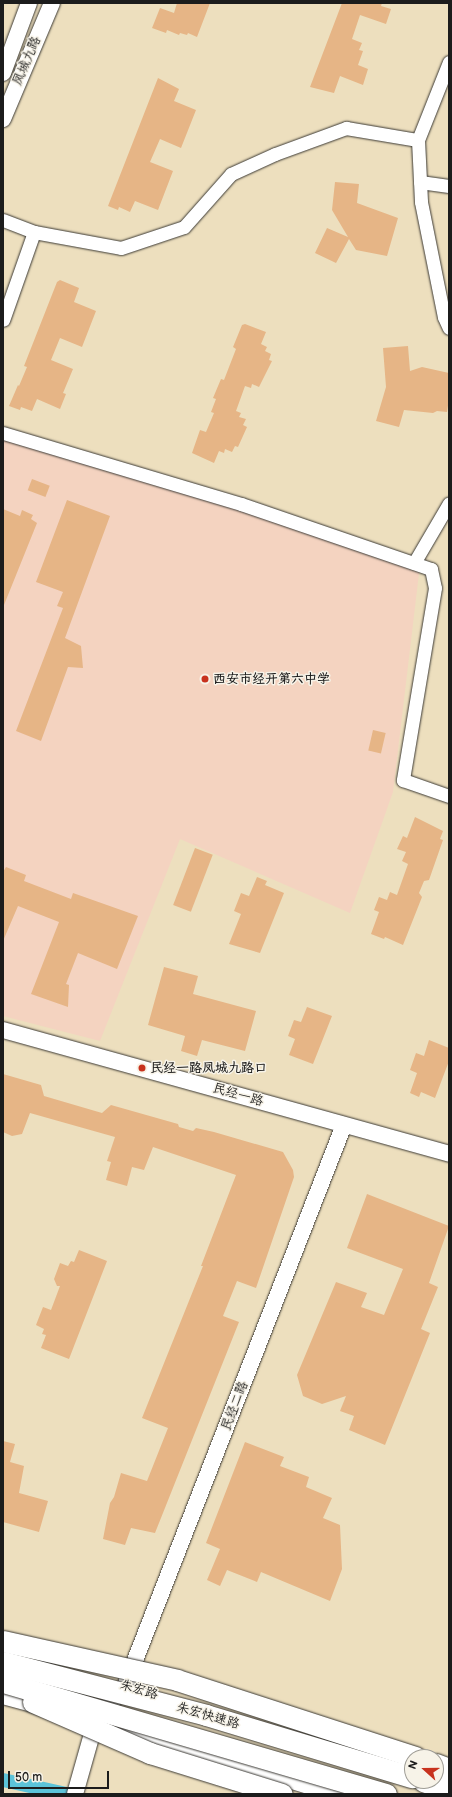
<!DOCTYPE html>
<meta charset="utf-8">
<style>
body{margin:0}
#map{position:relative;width:452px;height:1797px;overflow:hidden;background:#eddfbe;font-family:"Balsamiq Sans","LXGW WenKai TC",sans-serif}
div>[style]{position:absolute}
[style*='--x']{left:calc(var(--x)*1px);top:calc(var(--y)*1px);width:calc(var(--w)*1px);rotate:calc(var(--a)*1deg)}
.built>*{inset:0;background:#f4d3c0}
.canal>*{height:14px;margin:-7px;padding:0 7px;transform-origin:7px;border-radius:7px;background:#5cc3d9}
.building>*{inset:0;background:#e6b586;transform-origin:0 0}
.roads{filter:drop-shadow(0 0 1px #3b3934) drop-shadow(0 0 1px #3b3934)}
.minor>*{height:13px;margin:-6.5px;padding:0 6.5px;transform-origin:6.5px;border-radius:6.5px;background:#fff}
.tertiary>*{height:16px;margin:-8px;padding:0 8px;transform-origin:8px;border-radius:8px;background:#fff}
.secondary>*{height:18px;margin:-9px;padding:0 9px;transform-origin:9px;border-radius:9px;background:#fff}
.trunk>*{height:21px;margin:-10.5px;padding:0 10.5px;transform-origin:10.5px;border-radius:10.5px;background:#fff}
.bridges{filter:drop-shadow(0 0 1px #3b3934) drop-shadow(0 0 1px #3b3934)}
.trunk-bridge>*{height:21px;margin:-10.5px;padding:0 10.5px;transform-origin:10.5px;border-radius:10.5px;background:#fff}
.dots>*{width:11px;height:11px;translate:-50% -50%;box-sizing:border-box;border:2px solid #f7f3e8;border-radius:50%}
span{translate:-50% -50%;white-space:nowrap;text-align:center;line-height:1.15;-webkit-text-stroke:3px #f7f3e8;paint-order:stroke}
.street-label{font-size:13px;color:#1c1c1c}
.poi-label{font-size:13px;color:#1c1c1c;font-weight:700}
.left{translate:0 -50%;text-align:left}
.frame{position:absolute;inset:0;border:4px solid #1c1c1c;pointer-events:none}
.north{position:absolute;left:404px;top:1749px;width:40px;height:40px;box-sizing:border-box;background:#f7f3e8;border:1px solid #9f9d96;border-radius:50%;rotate:291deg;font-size:11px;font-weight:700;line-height:16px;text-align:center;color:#1c1c1c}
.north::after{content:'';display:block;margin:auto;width:14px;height:18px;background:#c8321e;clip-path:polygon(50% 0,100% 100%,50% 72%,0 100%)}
.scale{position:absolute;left:8px;top:1771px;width:101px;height:18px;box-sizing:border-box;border:2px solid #1c1c1c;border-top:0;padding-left:5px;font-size:12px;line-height:14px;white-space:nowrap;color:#1c1c1c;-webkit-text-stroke:3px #f7f3e8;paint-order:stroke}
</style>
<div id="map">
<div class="built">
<div style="clip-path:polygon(3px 434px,420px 565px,393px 792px,350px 913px,180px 839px,100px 1041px,3px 1016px)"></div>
</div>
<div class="canal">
<div style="--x:3;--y:1780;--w:65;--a:12.5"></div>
</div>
<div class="building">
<div style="clip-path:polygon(177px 3px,210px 3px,197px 37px,188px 33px,187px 35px,180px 33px,179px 35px,167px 30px,166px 33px,152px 28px,160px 8px,174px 13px)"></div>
<div style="clip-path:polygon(342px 3px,382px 3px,381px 6px,391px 9px,386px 24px,360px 15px,352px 39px,362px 43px,359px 50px,363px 51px,358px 65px,368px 69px,363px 85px,340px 76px,334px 93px,310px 87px)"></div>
<div style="clip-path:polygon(158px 78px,179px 89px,174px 101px,196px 110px,181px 148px,160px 139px,150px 162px,173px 171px,158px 210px,135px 201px,130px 212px,119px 207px,118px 210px,108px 206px)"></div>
<div style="clip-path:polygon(335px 182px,359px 184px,357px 203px,398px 218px,387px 256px,356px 250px,349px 239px,336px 263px,315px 253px,327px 228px,348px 237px,332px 210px)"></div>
<div style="clip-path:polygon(60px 280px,79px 288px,74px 302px,96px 311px,82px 347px,60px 338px,51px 360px,73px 369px,63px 393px,66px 394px,60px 409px,37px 399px,32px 411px,21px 407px,20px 410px,9px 406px,18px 385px,19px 386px,27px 367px,24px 366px,57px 282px)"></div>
<div style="clip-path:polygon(245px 324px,266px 332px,261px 344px,267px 347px,265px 351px,271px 354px,269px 360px,272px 361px,259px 387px,252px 384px,251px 388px,245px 386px,236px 411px,241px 413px,239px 417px,246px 419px,243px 425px,247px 427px,238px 447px,235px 446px,232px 452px,225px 449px,224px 453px,219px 451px,214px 463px,192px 453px,200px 430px,206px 432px,214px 413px,211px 412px,216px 399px,213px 398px,221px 379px,224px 380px,236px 349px,233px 347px,242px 325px)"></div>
<div style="clip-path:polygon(408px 346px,410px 371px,422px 367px,449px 373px,449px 399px,447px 412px,437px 411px,433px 413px,404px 410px,399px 427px,376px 421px,386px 387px,383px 348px)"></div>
<div style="left:32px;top:479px;width:19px;height:12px;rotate:21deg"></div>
<div style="clip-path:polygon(67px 500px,110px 516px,65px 638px,81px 646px,83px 668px,68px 667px,41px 741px,16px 731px,63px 608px,57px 606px,63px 592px,36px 582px)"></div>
<div style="clip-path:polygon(3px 509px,20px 516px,22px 510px,33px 515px,31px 519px,37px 523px,4px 605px)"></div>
<div style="left:373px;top:730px;width:13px;height:21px;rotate:13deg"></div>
<div style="clip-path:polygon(415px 817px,443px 831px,440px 839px,443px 840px,429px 880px,424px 881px,419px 893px,422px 897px,403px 945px,385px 937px,384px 939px,371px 934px,379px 912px,374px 910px,379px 897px,387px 900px,390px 892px,397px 895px,408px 864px,402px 861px,406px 852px,397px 849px,403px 836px,407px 838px)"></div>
<div style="left:195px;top:848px;width:19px;height:61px;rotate:21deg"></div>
<div style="clip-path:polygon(6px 867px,26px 875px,24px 881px,71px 899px,73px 893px,138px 916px,117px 969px,78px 953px,66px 984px,69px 985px,68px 1007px,31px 994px,59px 922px,18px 906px,3px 941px,3px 872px)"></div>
<div style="clip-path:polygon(257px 877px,267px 881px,265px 885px,284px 893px,260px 953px,229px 944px,241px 914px,234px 911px,241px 893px,249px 896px)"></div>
<div style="clip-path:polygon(164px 967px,198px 976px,193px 994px,256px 1011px,245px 1051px,202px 1040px,197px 1056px,181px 1051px,185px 1036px,148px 1025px)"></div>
<div style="clip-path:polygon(307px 1007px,332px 1016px,313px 1064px,289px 1055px,295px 1039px,288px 1036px,294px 1020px,301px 1022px)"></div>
<div style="clip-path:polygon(429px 1040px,449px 1048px,449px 1061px,435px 1098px,421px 1092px,419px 1097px,410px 1093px,417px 1073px,410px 1070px,416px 1053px,424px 1056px)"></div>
<div style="clip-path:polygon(3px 1074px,41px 1085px,44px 1096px,102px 1113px,111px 1105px,178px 1124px,179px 1127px,193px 1131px,196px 1128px,214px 1132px,283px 1152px,293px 1170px,294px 1177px,256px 1288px,237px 1281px,223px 1316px,239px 1322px,155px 1533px,131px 1528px,125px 1545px,103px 1539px,110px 1503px,114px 1497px,121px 1473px,147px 1481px,168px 1428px,142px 1418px,203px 1266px,201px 1266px,236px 1175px,153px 1147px,144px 1170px,132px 1167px,127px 1186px,106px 1180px,111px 1162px,107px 1161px,115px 1137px,30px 1113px,22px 1134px,12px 1136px,3px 1132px)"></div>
<div style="clip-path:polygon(367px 1194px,449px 1226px,429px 1283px,438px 1287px,421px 1329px,430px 1333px,385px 1445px,349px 1430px,354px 1416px,340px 1411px,346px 1396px,322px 1404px,303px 1396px,297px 1375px,336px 1282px,367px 1293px,361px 1307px,384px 1315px,403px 1269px,347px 1248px)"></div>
<div style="clip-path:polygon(79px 1250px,107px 1261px,69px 1359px,41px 1348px,46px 1335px,42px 1334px,44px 1329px,36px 1325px,43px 1307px,51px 1310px,60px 1286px,57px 1286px,54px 1279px,60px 1263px,68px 1266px,71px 1261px,74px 1262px)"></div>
<div style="clip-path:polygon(3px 1441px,15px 1444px,10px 1462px,24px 1466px,19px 1493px,48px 1501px,39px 1532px,3px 1522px)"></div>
<div style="clip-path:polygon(245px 1442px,284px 1457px,280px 1466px,309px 1477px,306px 1487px,332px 1498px,323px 1518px,340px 1525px,342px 1569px,330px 1601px,261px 1572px,257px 1582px,227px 1570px,220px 1586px,207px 1580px,220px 1549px,206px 1543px)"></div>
</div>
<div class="roads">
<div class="minor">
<div style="--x:449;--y:62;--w:84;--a:111.7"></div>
<div style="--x:418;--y:140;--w:62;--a:87.2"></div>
<div style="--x:421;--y:202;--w:117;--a:78.7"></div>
<div style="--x:444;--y:317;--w:12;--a:66"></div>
<div style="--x:420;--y:182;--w:29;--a:8"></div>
<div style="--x:3;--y:220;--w:33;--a:21"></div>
<div style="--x:34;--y:232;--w:93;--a:109.4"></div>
<div style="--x:34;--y:232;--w:88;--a:10.4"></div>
<div style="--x:121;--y:248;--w:66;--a:-18.4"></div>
<div style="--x:184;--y:227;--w:71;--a:-48.4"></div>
<div style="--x:231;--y:174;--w:48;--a:-24.4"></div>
<div style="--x:275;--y:154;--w:76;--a:-20.1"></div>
<div style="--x:346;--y:128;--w:73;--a:9.5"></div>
<div style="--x:3;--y:433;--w:248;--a:16.6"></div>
<div style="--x:241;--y:504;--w:201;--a:18.9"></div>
<div style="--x:431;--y:569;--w:19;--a:78"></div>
<div style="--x:435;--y:588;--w:195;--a:99.5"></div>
<div style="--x:403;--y:780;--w:49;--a:19.2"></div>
<div style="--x:414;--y:563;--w:69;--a:-59.7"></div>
</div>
<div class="tertiary">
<div style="--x:3;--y:73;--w:75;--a:-69.6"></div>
<div style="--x:3;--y:119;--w:126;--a:-67.1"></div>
<div style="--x:3;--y:1030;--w:463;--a:15.5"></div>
<div style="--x:75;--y:1794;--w:77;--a:-74.2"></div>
<div style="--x:96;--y:1720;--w:45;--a:-49.5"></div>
<div style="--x:125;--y:1686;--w:602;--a:-68.68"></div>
</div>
<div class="secondary">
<div style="--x:3;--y:1695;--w:46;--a:15.3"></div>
<div style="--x:89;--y:1718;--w:260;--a:17"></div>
</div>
<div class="trunk">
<div style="--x:436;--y:1764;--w:14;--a:21"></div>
<div style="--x:423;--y:1781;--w:28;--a:19"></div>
</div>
</div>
<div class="bridges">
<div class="trunk-bridge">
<div style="--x:3;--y:1641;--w:178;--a:12.6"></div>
<div style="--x:177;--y:1680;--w:251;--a:17.9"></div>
<div style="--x:3;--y:1662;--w:210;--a:14.6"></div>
<div style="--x:206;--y:1715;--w:215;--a:16.8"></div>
<div style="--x:3;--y:1682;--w:399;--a:16.3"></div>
<div style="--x:33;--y:1702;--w:128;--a:23.6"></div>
<div style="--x:150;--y:1753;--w:138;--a:17.3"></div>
</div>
</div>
<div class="dots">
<div style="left:205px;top:679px;background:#c8321e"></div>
<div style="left:142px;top:1068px;background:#c8321e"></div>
</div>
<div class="street-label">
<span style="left:27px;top:61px;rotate:-67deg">凤城九路</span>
<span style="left:238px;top:1095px;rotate:16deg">民经一路</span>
<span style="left:235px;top:1406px;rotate:-69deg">民经二路</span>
<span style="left:139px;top:1690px;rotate:16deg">朱宏路</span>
<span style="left:208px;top:1716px;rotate:16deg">朱宏快速路</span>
</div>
<div class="poi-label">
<span class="left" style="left:213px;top:679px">西安市经开第六中学</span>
<span class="left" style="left:150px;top:1068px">民经一路凤城九路口</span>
</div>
<div class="frame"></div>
<div class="north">N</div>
<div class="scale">50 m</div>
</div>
